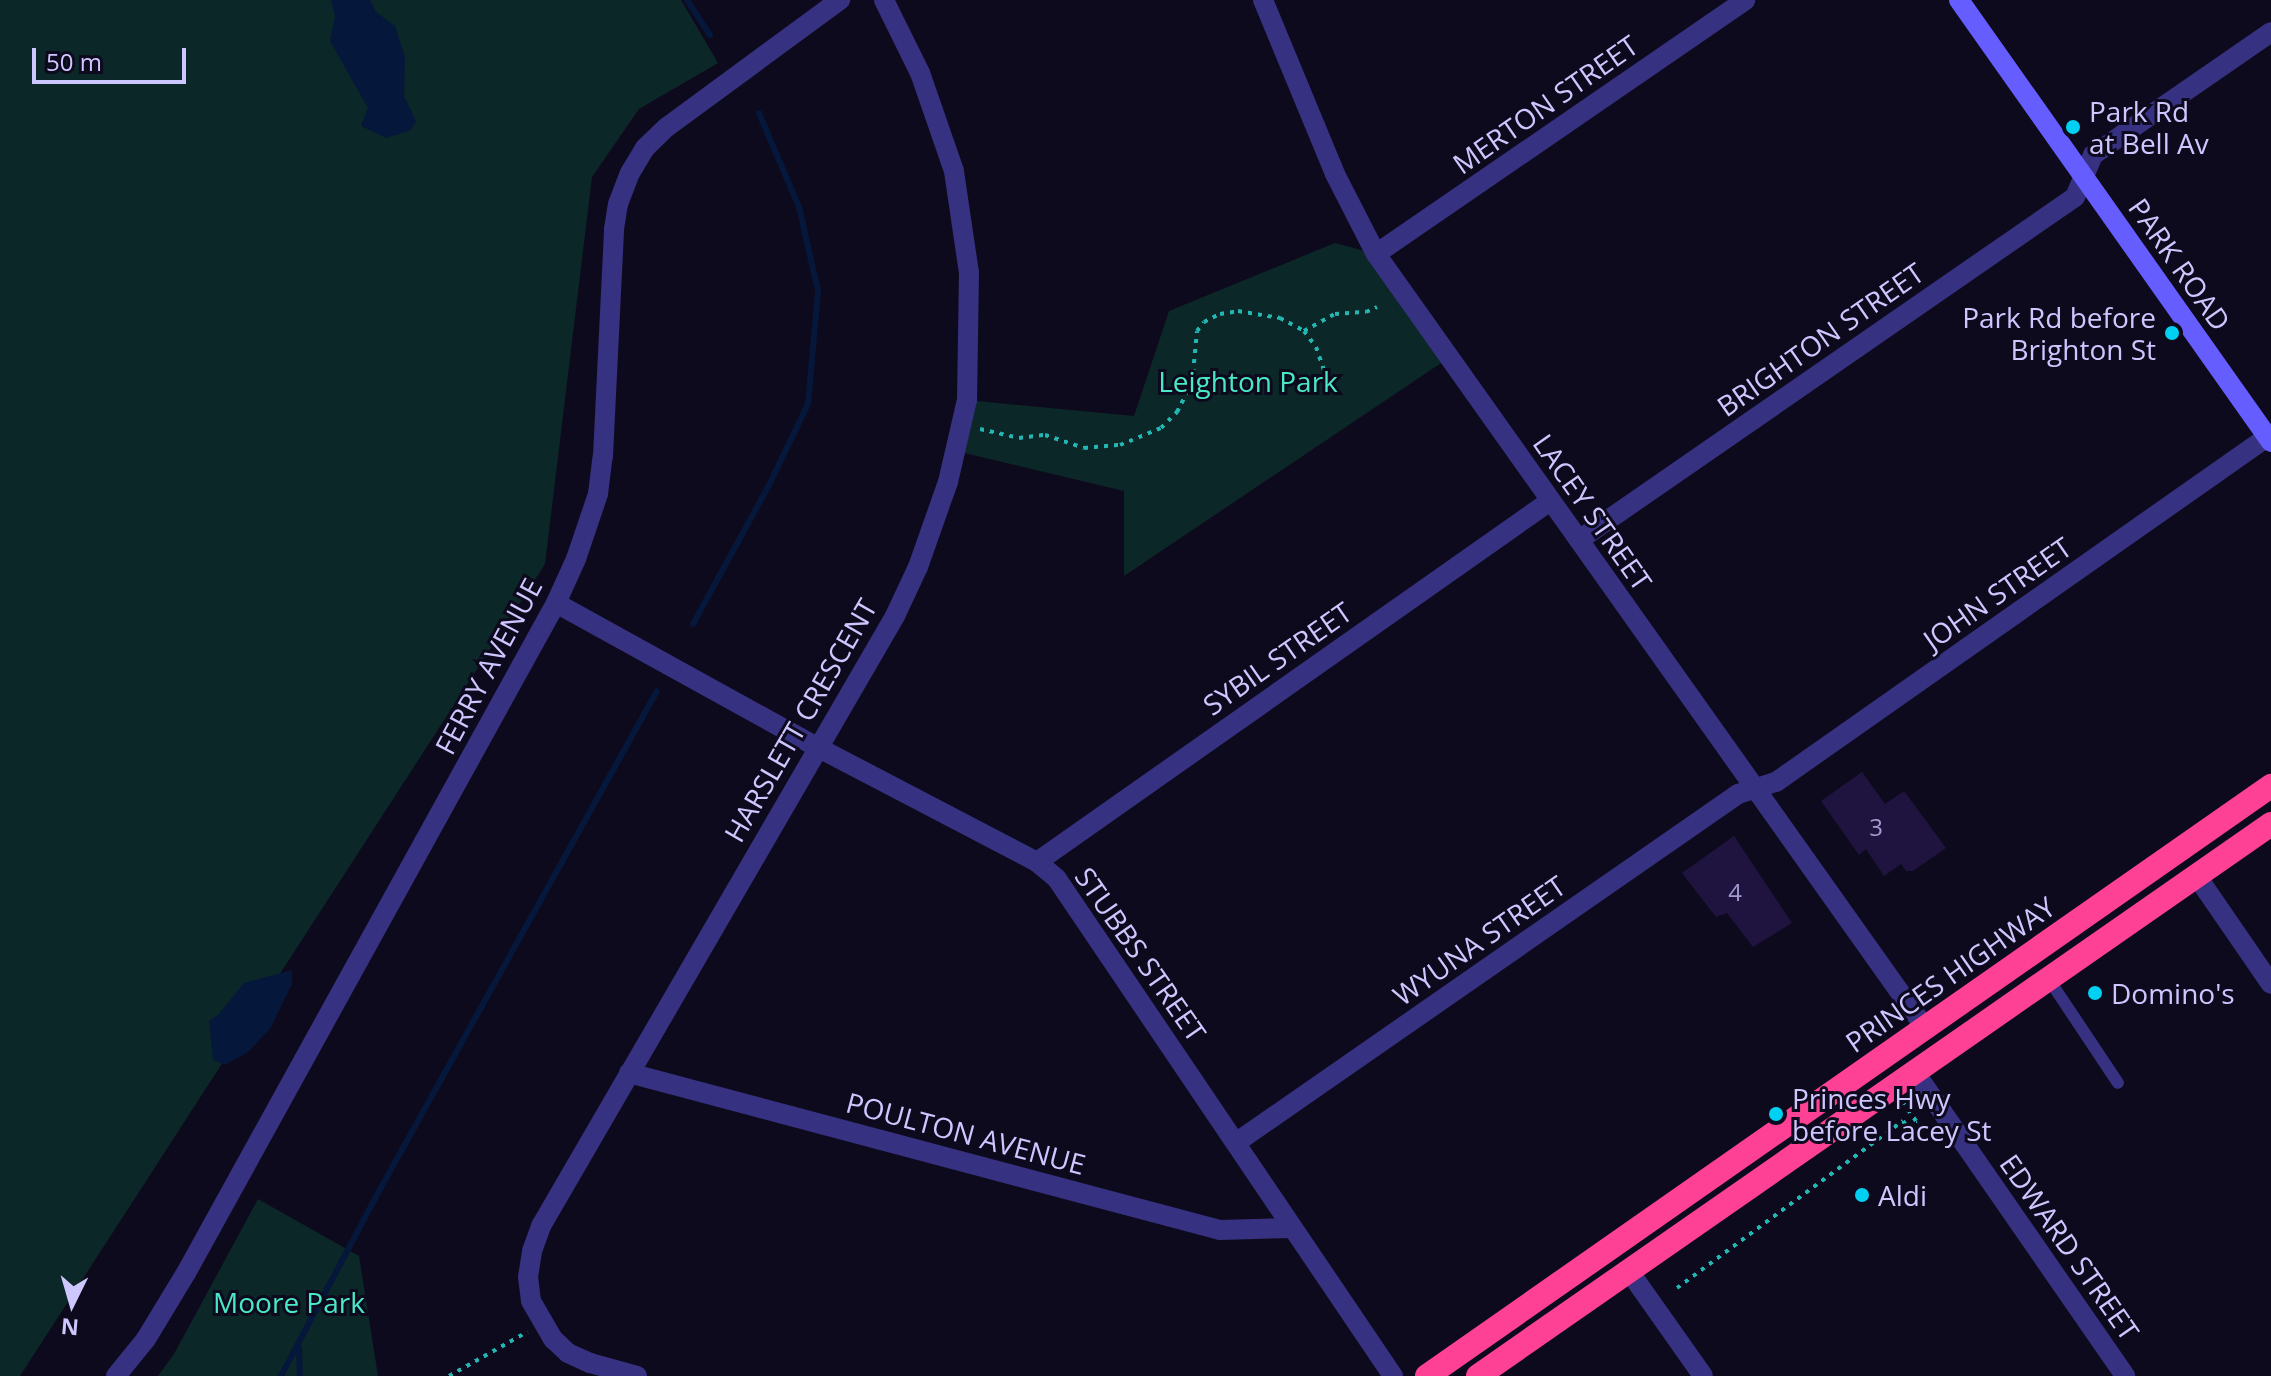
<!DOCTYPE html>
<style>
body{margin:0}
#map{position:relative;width:2271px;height:1376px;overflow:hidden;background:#0e0a1d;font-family:"Open Sans",sans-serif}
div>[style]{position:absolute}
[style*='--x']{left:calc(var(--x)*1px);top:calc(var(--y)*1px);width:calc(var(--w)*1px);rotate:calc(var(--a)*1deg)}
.green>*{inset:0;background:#0c2727}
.water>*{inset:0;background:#05173b}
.stream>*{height:6px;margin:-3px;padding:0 3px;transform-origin:3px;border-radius:3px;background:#05173b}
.building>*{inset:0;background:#1f143f}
.path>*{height:4px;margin-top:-2px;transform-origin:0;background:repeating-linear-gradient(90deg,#23b6b2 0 4px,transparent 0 10px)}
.lane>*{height:12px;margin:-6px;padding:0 6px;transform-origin:6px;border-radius:6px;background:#363180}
.street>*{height:20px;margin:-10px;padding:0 10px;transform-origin:10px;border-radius:10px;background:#363180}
.secondary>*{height:20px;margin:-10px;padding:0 10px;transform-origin:10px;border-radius:10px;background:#665dff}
.highway>*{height:24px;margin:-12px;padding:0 12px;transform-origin:12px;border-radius:12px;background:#ff4195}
.dots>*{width:22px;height:22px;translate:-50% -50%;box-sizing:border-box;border:4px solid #0e0a1d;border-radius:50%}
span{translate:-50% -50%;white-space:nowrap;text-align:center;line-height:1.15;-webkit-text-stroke:6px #0e0a1d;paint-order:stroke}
.number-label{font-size:24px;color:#a29acf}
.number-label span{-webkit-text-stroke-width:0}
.street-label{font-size:28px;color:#cec6ff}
.poi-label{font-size:28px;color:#cec6ff}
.left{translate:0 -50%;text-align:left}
.right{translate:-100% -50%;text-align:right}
.park-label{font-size:28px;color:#49e8c6}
.north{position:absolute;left:32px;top:1264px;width:80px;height:80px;-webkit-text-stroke:6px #0e0a1d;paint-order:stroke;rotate:185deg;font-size:22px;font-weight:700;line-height:32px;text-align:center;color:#cec6ff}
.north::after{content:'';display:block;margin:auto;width:28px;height:36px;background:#cec6ff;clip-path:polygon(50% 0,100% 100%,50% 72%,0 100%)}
.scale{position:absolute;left:32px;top:48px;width:154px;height:36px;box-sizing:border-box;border:4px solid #cec6ff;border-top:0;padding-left:10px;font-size:24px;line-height:28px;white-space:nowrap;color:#cec6ff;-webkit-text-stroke:6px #0e0a1d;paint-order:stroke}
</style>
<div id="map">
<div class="green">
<div style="clip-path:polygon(0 0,681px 0,718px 63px,639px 109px,592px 177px,545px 564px,20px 1376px,0 1376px)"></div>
<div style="clip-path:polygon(1335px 243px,1376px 254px,1450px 357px,1124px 576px,1124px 491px,956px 451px,967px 400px,1134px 416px,1169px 311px)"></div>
<div style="clip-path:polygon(258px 1199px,359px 1256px,378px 1376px,158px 1376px,174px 1354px)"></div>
</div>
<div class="water">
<div style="clip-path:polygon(331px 0,370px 0,376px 12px,395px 26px,405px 57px,404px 96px,416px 121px,411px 130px,386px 138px,361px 126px,368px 108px,330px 41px,335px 16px)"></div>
<div style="clip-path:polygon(292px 970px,292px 984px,270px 1029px,248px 1052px,225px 1065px,213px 1060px,209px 1021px,219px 1014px,244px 983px)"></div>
</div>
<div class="stream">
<div style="--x:687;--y:0;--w:42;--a:56.7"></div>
<div style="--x:693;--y:624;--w:158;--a:-61.3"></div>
<div style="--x:769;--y:485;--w:90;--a:-64.3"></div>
<div style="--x:808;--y:404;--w:113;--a:-84.9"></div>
<div style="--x:818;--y:291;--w:86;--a:-102.7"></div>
<div style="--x:799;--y:207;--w:102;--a:-113.1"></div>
<div style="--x:299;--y:1348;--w:28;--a:88"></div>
<div style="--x:281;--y:1376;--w:209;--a:-62.1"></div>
<div style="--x:379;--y:1191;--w:572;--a:-60.93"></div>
</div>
<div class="building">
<div style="clip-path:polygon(1862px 772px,1885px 804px,1904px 791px,1946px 848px,1913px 871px,1906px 871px,1901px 864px,1884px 876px,1866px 849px,1859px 855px,1821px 801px)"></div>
<div style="clip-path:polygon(1734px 836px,1792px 923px,1753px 947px,1727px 913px,1716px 917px,1682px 873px)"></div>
</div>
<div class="path">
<div style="--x:1304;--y:331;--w:35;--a:-29"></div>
<div style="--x:1335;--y:314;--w:31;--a:-4"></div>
<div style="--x:1366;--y:312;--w:12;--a:-24"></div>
<div style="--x:1192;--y:383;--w:52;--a:-84.5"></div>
<div style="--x:1197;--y:331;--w:11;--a:-52"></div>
<div style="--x:1204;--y:322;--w:18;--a:-27"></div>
<div style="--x:1220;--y:314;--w:18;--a:-9"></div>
<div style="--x:1238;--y:311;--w:43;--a:9.5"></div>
<div style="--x:1280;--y:318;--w:27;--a:28"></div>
<div style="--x:1304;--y:331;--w:20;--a:53"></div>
<div style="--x:1316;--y:347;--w:36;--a:71"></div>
<div style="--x:980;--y:429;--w:40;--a:13"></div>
<div style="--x:1019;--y:438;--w:26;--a:-7"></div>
<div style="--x:1045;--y:435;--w:41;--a:18.4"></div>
<div style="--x:1084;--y:448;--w:36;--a:-5"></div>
<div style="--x:1120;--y:445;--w:44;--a:-22.5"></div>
<div style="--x:1161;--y:428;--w:23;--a:-45"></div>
<div style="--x:1177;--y:412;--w:33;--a:-63"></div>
<div style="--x:1192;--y:383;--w:29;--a:-16"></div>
<div style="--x:1677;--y:1288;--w:281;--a:-36.5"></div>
<div style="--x:1903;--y:1121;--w:9;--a:54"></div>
<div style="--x:1908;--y:1128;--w:11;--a:-41"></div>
<div style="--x:1916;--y:1121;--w:21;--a:-125"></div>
<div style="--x:449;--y:1376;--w:90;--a:-29.4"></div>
</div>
<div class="lane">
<div style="--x:2048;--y:978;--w:126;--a:56.3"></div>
</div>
<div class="street">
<div style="--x:1263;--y:0;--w:188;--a:67.5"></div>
<div style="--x:1335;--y:174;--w:90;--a:62.9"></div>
<div style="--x:1376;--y:254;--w:950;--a:54.64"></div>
<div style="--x:1376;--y:254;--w:448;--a:-34.5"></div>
<div style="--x:1579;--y:540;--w:603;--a:-34.67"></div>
<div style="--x:2075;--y:197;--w:46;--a:-66.8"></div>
<div style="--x:2093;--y:155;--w:216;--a:-34.6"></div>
<div style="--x:556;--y:603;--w:298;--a:28.9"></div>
<div style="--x:817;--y:747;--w:248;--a:27.6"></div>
<div style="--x:1037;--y:862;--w:26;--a:40"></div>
<div style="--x:1057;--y:879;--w:600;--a:55.94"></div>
<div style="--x:1037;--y:862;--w:627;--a:-35.13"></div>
<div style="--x:2196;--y:875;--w:132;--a:55.5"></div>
<div style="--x:1914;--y:1071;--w:371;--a:55.3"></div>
<div style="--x:629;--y:1073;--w:611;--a:14.88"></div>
<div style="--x:1220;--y:1230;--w:71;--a:-1.6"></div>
<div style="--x:1237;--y:1142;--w:610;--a:-34.78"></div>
<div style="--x:1738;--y:794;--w:40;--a:-18"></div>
<div style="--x:1776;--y:782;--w:600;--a:-35.09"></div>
<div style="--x:1629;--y:1271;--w:128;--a:54.8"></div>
<div style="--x:116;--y:1376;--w:48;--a:-51"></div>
<div style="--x:146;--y:1339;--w:77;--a:-58.8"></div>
<div style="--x:186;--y:1273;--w:765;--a:-61.09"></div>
<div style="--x:556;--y:603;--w:48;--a:-65.6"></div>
<div style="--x:576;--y:559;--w:69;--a:-71.3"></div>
<div style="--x:598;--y:494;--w:38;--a:-83"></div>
<div style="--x:603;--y:456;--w:227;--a:-87.2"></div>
<div style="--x:614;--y:229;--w:25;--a:-81"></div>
<div style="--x:618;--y:204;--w:33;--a:-69"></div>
<div style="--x:630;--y:173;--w:29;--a:-59"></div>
<div style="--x:645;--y:148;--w:30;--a:-44"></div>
<div style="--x:667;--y:127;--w:215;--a:-36.3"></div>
<div style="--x:637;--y:1376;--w:49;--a:-164.5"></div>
<div style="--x:590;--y:1363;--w:24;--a:-156"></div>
<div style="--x:568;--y:1353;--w:21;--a:-137"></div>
<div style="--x:553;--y:1339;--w:44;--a:-120.1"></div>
<div style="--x:531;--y:1301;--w:24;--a:-97"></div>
<div style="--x:528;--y:1277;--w:26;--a:-81"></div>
<div style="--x:532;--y:1251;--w:27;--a:-70"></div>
<div style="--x:541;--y:1226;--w:705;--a:-59.87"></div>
<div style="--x:895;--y:616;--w:54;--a:-64.9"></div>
<div style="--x:918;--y:567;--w:90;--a:-70.6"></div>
<div style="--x:948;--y:482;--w:84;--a:-77"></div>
<div style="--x:967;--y:400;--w:127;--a:-89.1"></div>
<div style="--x:969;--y:273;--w:103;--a:-98.4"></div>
<div style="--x:954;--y:171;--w:104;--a:-109.1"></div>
<div style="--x:920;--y:73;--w:81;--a:-116.3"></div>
</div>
<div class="secondary">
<div style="--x:1959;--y:0;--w:541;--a:54.78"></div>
</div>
<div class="highway">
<div style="--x:1427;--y:1376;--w:1030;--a:-34.96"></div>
<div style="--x:1478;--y:1376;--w:966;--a:-34.84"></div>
</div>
<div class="dots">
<div style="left:2073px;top:127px;background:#00d0f1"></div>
<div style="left:2172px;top:333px;background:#00d0f1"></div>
<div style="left:2095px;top:993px;background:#00d0f1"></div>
<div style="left:1776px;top:1114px;background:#00d0f1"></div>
<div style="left:1862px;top:1195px;background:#00d0f1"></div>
</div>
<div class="number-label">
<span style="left:1876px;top:827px">3</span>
<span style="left:1735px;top:892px">4</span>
</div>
<div class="street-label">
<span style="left:1545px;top:104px;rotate:-35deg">MERTON STREET</span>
<span style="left:2180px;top:264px;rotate:55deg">PARK ROAD</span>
<span style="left:1820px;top:339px;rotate:-35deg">BRIGHTON STREET</span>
<span style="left:1593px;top:512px;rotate:55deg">LACEY STREET</span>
<span style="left:1997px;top:593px;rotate:-35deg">JOHN STREET</span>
<span style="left:1277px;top:658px;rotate:-35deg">SYBIL STREET</span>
<span style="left:488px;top:666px;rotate:-62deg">FERRY AVENUE</span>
<span style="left:800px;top:720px;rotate:-60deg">HARSLETT CRESCENT</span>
<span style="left:1479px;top:940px;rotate:-35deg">WYUNA STREET</span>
<span style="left:1141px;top:954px;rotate:55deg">STUBBS STREET</span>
<span style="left:1950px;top:974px;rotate:-35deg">PRINCES HIGHWAY</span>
<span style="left:966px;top:1133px;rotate:15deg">POULTON AVENUE</span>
<span style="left:2070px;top:1247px;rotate:55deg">EDWARD STREET</span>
</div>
<div class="poi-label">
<span class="left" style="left:2089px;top:127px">Park Rd<br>at Bell Av</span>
<span class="right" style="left:2156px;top:333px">Park Rd before<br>Brighton St</span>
<span class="left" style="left:2111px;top:993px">Domino's</span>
<span class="left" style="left:1792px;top:1114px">Princes Hwy<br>before Lacey St</span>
<span class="left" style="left:1878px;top:1195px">Aldi</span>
</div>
<div class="park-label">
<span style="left:1248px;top:381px">Leighton Park</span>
<span style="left:289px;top:1302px">Moore Park</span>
</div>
<div class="north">N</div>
<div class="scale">50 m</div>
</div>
